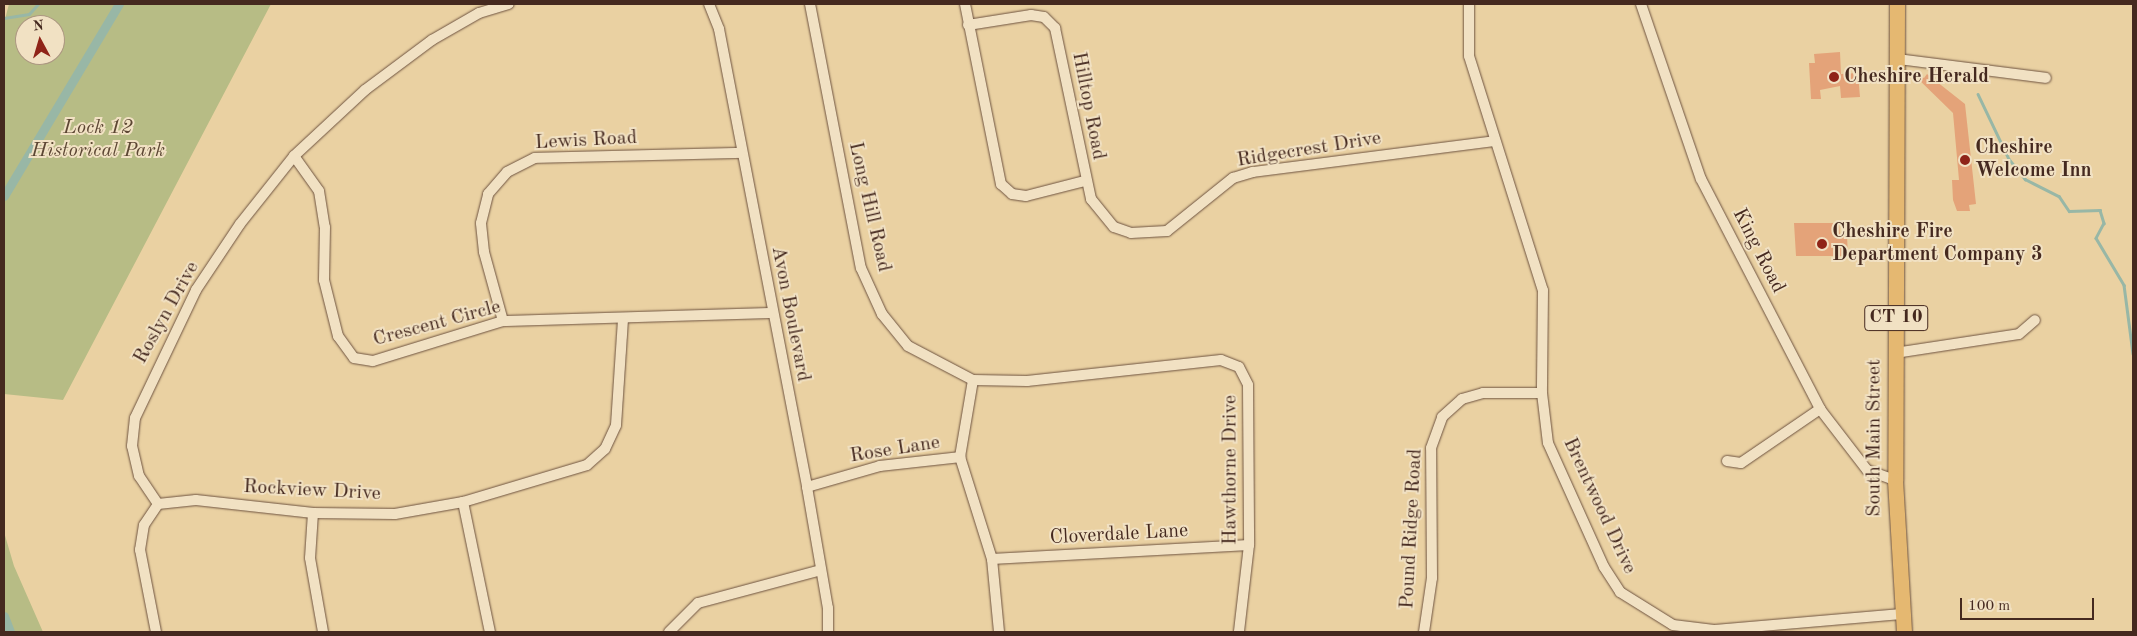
<!DOCTYPE html>
<style>
body{margin:0}
#map{position:relative;width:2137px;height:636px;overflow:hidden;background:#ead1a2;font-family:"Old Standard TT",serif}
div>[style]{position:absolute}
[style*='--x']{left:calc(var(--x)*1px);top:calc(var(--y)*1px);width:calc(var(--w)*1px);rotate:calc(var(--a)*1deg)}
.green>*{inset:0;background:#b7bc85}
.stream>*{height:2.5px;margin:-1.25px;padding:0 1.25px;transform-origin:1.25px;border-radius:1.25px;background:#98b7a6}
.canal>*{height:9px;margin:-4.5px;padding:0 4.5px;transform-origin:4.5px;border-radius:4.5px;background:#98b7a6}
.building>*{inset:0;background:#e4a379}
.roads{filter:drop-shadow(0 0 1px #6e5340) drop-shadow(0 0 1px #6e5340)}
.minor>*{height:10px;margin:-5px;padding:0 5px;transform-origin:5px;border-radius:5px;background:#f1e1c3}
.highway>*{height:15px;margin:-7.5px;padding:0 7.5px;transform-origin:7.5px;border-radius:7.5px;background:#e5b871}
.dots>*{width:14px;height:14px;translate:-50% -50%;box-sizing:border-box;border:2px solid #f1e1c3;border-radius:50%}
span{translate:-50% -50%;white-space:nowrap;text-align:center;line-height:1.15;-webkit-text-stroke:4px #f1e1c3;paint-order:stroke}
.shield-label span{padding:1px 4px;background:#f1e1c3;border:1px solid;border-radius:4px;-webkit-text-stroke-width:0}
.shield-label{font-size:19px;color:#45291f;font-weight:700}
.poi-label{font-size:20px;color:#45291f;font-weight:700}
.left{translate:0 -50%;text-align:left}
.street-label{font-size:20px;color:#45291f}
.park-label{font-size:20px;color:#5c4633;font-style:italic}
.frame{position:absolute;inset:0;border:5px solid #45291f;pointer-events:none}
.north{position:absolute;left:15px;top:15px;width:50px;height:50px;box-sizing:border-box;background:#f1e1c3;border:1px solid #ac9781;border-radius:50%;rotate:354deg;font-size:14px;font-weight:700;line-height:20px;text-align:center;color:#45291f}
.north::after{content:'';display:block;margin:auto;width:18px;height:22px;background:#8f2418;clip-path:polygon(50% 0,100% 100%,50% 72%,0 100%)}
.scale{position:absolute;left:1960px;top:598px;width:134px;height:22px;box-sizing:border-box;border:2px solid #45291f;border-top:0;padding-left:6px;font-size:15px;line-height:18px;white-space:nowrap;color:#45291f;-webkit-text-stroke:4px #f1e1c3;paint-order:stroke}
</style>
<div id="map">
<div class="green">
<div style="clip-path:polygon(evenodd,9px 4px,271px 4px,63px 400px,4px 394px,4px 23px,9px 4px,25px 25px,55px 25px,55px 55px,25px 55px,25px 25px)"></div>
<div style="clip-path:polygon(4px 532px,14px 566px,43px 632px,4px 632px)"></div>
</div>
<div class="stream">
<div style="--x:4;--y:18;--w:25;--a:-9"></div>
<div style="--x:29;--y:14;--w:13;--a:-48"></div>
<div style="--x:1978;--y:94;--w:72;--a:64.5"></div>
<div style="--x:2009;--y:159;--w:26;--a:51"></div>
<div style="--x:2025;--y:179;--w:38;--a:27"></div>
<div style="--x:2059;--y:196;--w:18;--a:56"></div>
<div style="--x:2069;--y:211;--w:31;--a:-2"></div>
<div style="--x:2100;--y:210;--w:14;--a:73"></div>
<div style="--x:2104;--y:223;--w:17;--a:118"></div>
<div style="--x:2096;--y:238;--w:55;--a:59.2"></div>
<div style="--x:2124;--y:285;--w:69;--a:82.5"></div>
</div>
<div class="canal">
<div style="--x:4;--y:196;--w:224;--a:-59.1"></div>
<div style="--x:4;--y:616;--w:17;--a:69"></div>
</div>
<div class="building">
<div style="clip-path:polygon(1840px 52px,1841px 74px,1858px 73px,1860px 97px,1841px 98px,1840px 86px,1820px 90px,1821px 99px,1811px 99px,1809px 63px,1815px 63px,1814px 54px)"></div>
<div style="clip-path:polygon(1910px 71px,1924px 78px,1927px 74px,1965px 104px,1976px 204px,1969px 205px,1970px 211px,1957px 211px,1953px 200px,1952px 180px,1959px 180px,1953px 113px)"></div>
<div style="clip-path:polygon(1794px 223px,1839px 223px,1840px 236px,1847px 236px,1848px 256px,1796px 256px)"></div>
</div>
<div class="roads">
<div class="minor">
<div style="--x:709;--y:4;--w:27;--a:68"></div>
<div style="--x:719;--y:29;--w:466;--a:79.1"></div>
<div style="--x:807;--y:487;--w:123;--a:80.2"></div>
<div style="--x:828;--y:608;--w:24;--a:90"></div>
<div style="--x:810;--y:4;--w:269;--a:79.1"></div>
<div style="--x:861;--y:268;--w:51;--a:65.5"></div>
<div style="--x:882;--y:314;--w:41;--a:50.9"></div>
<div style="--x:908;--y:346;--w:73;--a:27.6"></div>
<div style="--x:973;--y:380;--w:54;--a:1.1"></div>
<div style="--x:1027;--y:381;--w:195;--a:-6.2"></div>
<div style="--x:1221;--y:360;--w:19;--a:21"></div>
<div style="--x:1239;--y:367;--w:20;--a:63"></div>
<div style="--x:1248;--y:385;--w:160;--a:89.6"></div>
<div style="--x:1249;--y:545;--w:88;--a:96.6"></div>
<div style="--x:965;--y:4;--w:184;--a:78.7"></div>
<div style="--x:1001;--y:184;--w:15;--a:42"></div>
<div style="--x:1012;--y:194;--w:14;--a:8"></div>
<div style="--x:1026;--y:196;--w:61;--a:-14.3"></div>
<div style="--x:1469;--y:4;--w:52;--a:90"></div>
<div style="--x:1469;--y:56;--w:245;--a:72.5"></div>
<div style="--x:1543;--y:290;--w:103;--a:90.6"></div>
<div style="--x:1542;--y:393;--w:50;--a:83.2"></div>
<div style="--x:1548;--y:443;--w:136;--a:65.7"></div>
<div style="--x:1604;--y:567;--w:30;--a:57"></div>
<div style="--x:1620;--y:592;--w:62;--a:31.9"></div>
<div style="--x:1673;--y:625;--w:41;--a:7"></div>
<div style="--x:1714;--y:630;--w:189;--a:-4.9"></div>
<div style="--x:1641;--y:4;--w:185;--a:71.1"></div>
<div style="--x:1701;--y:179;--w:259;--a:62.6"></div>
<div style="--x:1820;--y:409;--w:77;--a:52.4"></div>
<div style="--x:1867;--y:470;--w:30;--a:20"></div>
<div style="--x:968;--y:25;--w:64;--a:-9"></div>
<div style="--x:1031;--y:15;--w:13;--a:9"></div>
<div style="--x:1044;--y:17;--w:16;--a:45"></div>
<div style="--x:1055;--y:28;--w:175;--a:78.1"></div>
<div style="--x:1091;--y:199;--w:36;--a:51"></div>
<div style="--x:1114;--y:227;--w:18;--a:19"></div>
<div style="--x:1131;--y:233;--w:36;--a:-3"></div>
<div style="--x:1167;--y:231;--w:85;--a:-38.8"></div>
<div style="--x:1233;--y:178;--w:21;--a:-17"></div>
<div style="--x:1253;--y:172;--w:244;--a:-7.3"></div>
<div style="--x:1898;--y:59;--w:149;--a:7.3"></div>
<div style="--x:294;--y:156;--w:43;--a:54.5"></div>
<div style="--x:319;--y:191;--w:36;--a:81"></div>
<div style="--x:325;--y:227;--w:53;--a:91.1"></div>
<div style="--x:324;--y:280;--w:58;--a:76"></div>
<div style="--x:338;--y:336;--w:27;--a:54"></div>
<div style="--x:354;--y:358;--w:19;--a:9"></div>
<div style="--x:373;--y:361;--w:136;--a:-17.1"></div>
<div style="--x:503;--y:321;--w:270;--a:-1.7"></div>
<div style="--x:503;--y:321;--w:72;--a:-105.4"></div>
<div style="--x:484;--y:252;--w:29;--a:-96"></div>
<div style="--x:481;--y:223;--w:30;--a:-76"></div>
<div style="--x:488;--y:194;--w:29;--a:-49"></div>
<div style="--x:507;--y:172;--w:31;--a:-27"></div>
<div style="--x:535;--y:158;--w:205;--a:-1.4"></div>
<div style="--x:1895;--y:353;--w:125;--a:-8.7"></div>
<div style="--x:2019;--y:334;--w:21;--a:-41"></div>
<div style="--x:973;--y:380;--w:78;--a:99.6"></div>
<div style="--x:960;--y:457;--w:107;--a:72.6"></div>
<div style="--x:992;--y:559;--w:73;--a:84.5"></div>
<div style="--x:1727;--y:461;--w:14;--a:8"></div>
<div style="--x:1741;--y:463;--w:96;--a:-34.4"></div>
<div style="--x:807;--y:487;--w:76;--a:-16"></div>
<div style="--x:880;--y:466;--w:81;--a:-6.4"></div>
<div style="--x:463;--y:502;--w:133;--a:78.3"></div>
<div style="--x:158;--y:504;--w:34;--a:-124"></div>
<div style="--x:139;--y:476;--w:31;--a:-103"></div>
<div style="--x:132;--y:446;--w:28;--a:-84"></div>
<div style="--x:135;--y:418;--w:142;--a:-64.5"></div>
<div style="--x:196;--y:290;--w:79;--a:-56.3"></div>
<div style="--x:240;--y:224;--w:87;--a:-51.5"></div>
<div style="--x:294;--y:156;--w:97;--a:-42.9"></div>
<div style="--x:365;--y:90;--w:84;--a:-36.7"></div>
<div style="--x:432;--y:40;--w:54;--a:-29.9"></div>
<div style="--x:479;--y:13;--w:31;--a:-17"></div>
<div style="--x:313;--y:513;--w:45;--a:93.8"></div>
<div style="--x:310;--y:558;--w:75;--a:80"></div>
<div style="--x:992;--y:559;--w:257;--a:-3.1"></div>
<div style="--x:156;--y:632;--w:84;--a:-101"></div>
<div style="--x:140;--y:550;--w:25;--a:-81"></div>
<div style="--x:144;--y:525;--w:25;--a:-56"></div>
<div style="--x:158;--y:504;--w:38;--a:-6"></div>
<div style="--x:196;--y:500;--w:118;--a:6.3"></div>
<div style="--x:313;--y:513;--w:82;--a:0.7"></div>
<div style="--x:395;--y:514;--w:69;--a:-10"></div>
<div style="--x:463;--y:502;--w:129;--a:-16.6"></div>
<div style="--x:587;--y:465;--w:24;--a:-42"></div>
<div style="--x:605;--y:449;--w:26;--a:-65"></div>
<div style="--x:616;--y:425;--w:105;--a:-86.2"></div>
<div style="--x:669;--y:632;--w:41;--a:-45"></div>
<div style="--x:698;--y:603;--w:127;--a:-15"></div>
<div style="--x:1424;--y:632;--w:55;--a:-81.6"></div>
<div style="--x:1432;--y:578;--w:130;--a:-90.4"></div>
<div style="--x:1431;--y:448;--w:33;--a:-70"></div>
<div style="--x:1442;--y:417;--w:27;--a:-42"></div>
<div style="--x:1462;--y:399;--w:22;--a:-16"></div>
<div style="--x:1483;--y:393;--w:59;--a:0"></div>
</div>
<div class="highway">
<div style="--x:1897;--y:4;--w:476;--a:90.2"></div>
<div style="--x:1895;--y:480;--w:152;--a:86.6"></div>
</div>
</div>
<div class="dots">
<div style="left:1834px;top:77px;background:#8f2418"></div>
<div style="left:1965px;top:160px;background:#8f2418"></div>
<div style="left:1822px;top:244px;background:#8f2418"></div>
</div>
<div class="shield-label">
<span style="left:1896px;top:318px">CT 10</span>
</div>
<div class="poi-label">
<span class="left" style="left:1844px;top:77px">Cheshire Herald</span>
<span class="left" style="left:1975px;top:160px">Cheshire<br>Welcome Inn</span>
<span class="left" style="left:1832px;top:244px">Cheshire Fire<br>Department Company 3</span>
</div>
<div class="street-label">
<span style="left:1088px;top:106px;rotate:79deg">Hilltop Road</span>
<span style="left:586px;top:141px;rotate:-3deg">Lewis Road</span>
<span style="left:1309px;top:150px;rotate:-9deg">Ridgecrest Drive</span>
<span style="left:869px;top:207px;rotate:77deg">Long Hill Road</span>
<span style="left:1758px;top:251px;rotate:63deg">King Road</span>
<span style="left:167px;top:313px;rotate:-61deg">Roslyn Drive</span>
<span style="left:790px;top:314px;rotate:79deg">Avon Boulevard</span>
<span style="left:437px;top:324px;rotate:-15deg">Crescent Circle</span>
<span style="left:1875px;top:438px;rotate:-90deg">South Main Street</span>
<span style="left:895px;top:450px;rotate:-9deg">Rose Lane</span>
<span style="left:1231px;top:470px;rotate:-90deg">Hawthorne Drive</span>
<span style="left:312px;top:491px;rotate:3deg">Rockview Drive</span>
<span style="left:1599px;top:506px;rotate:65deg">Brentwood Drive</span>
<span style="left:1412px;top:529px;rotate:-87deg">Pound Ridge Road</span>
<span style="left:1119px;top:535px;rotate:-3deg">Cloverdale Lane</span>
</div>
<div class="park-label">
<span style="left:98px;top:140px">Lock 12<br>Historical Park</span>
</div>
<div class="frame"></div>
<div class="north">N</div>
<div class="scale">100 m</div>
</div>
